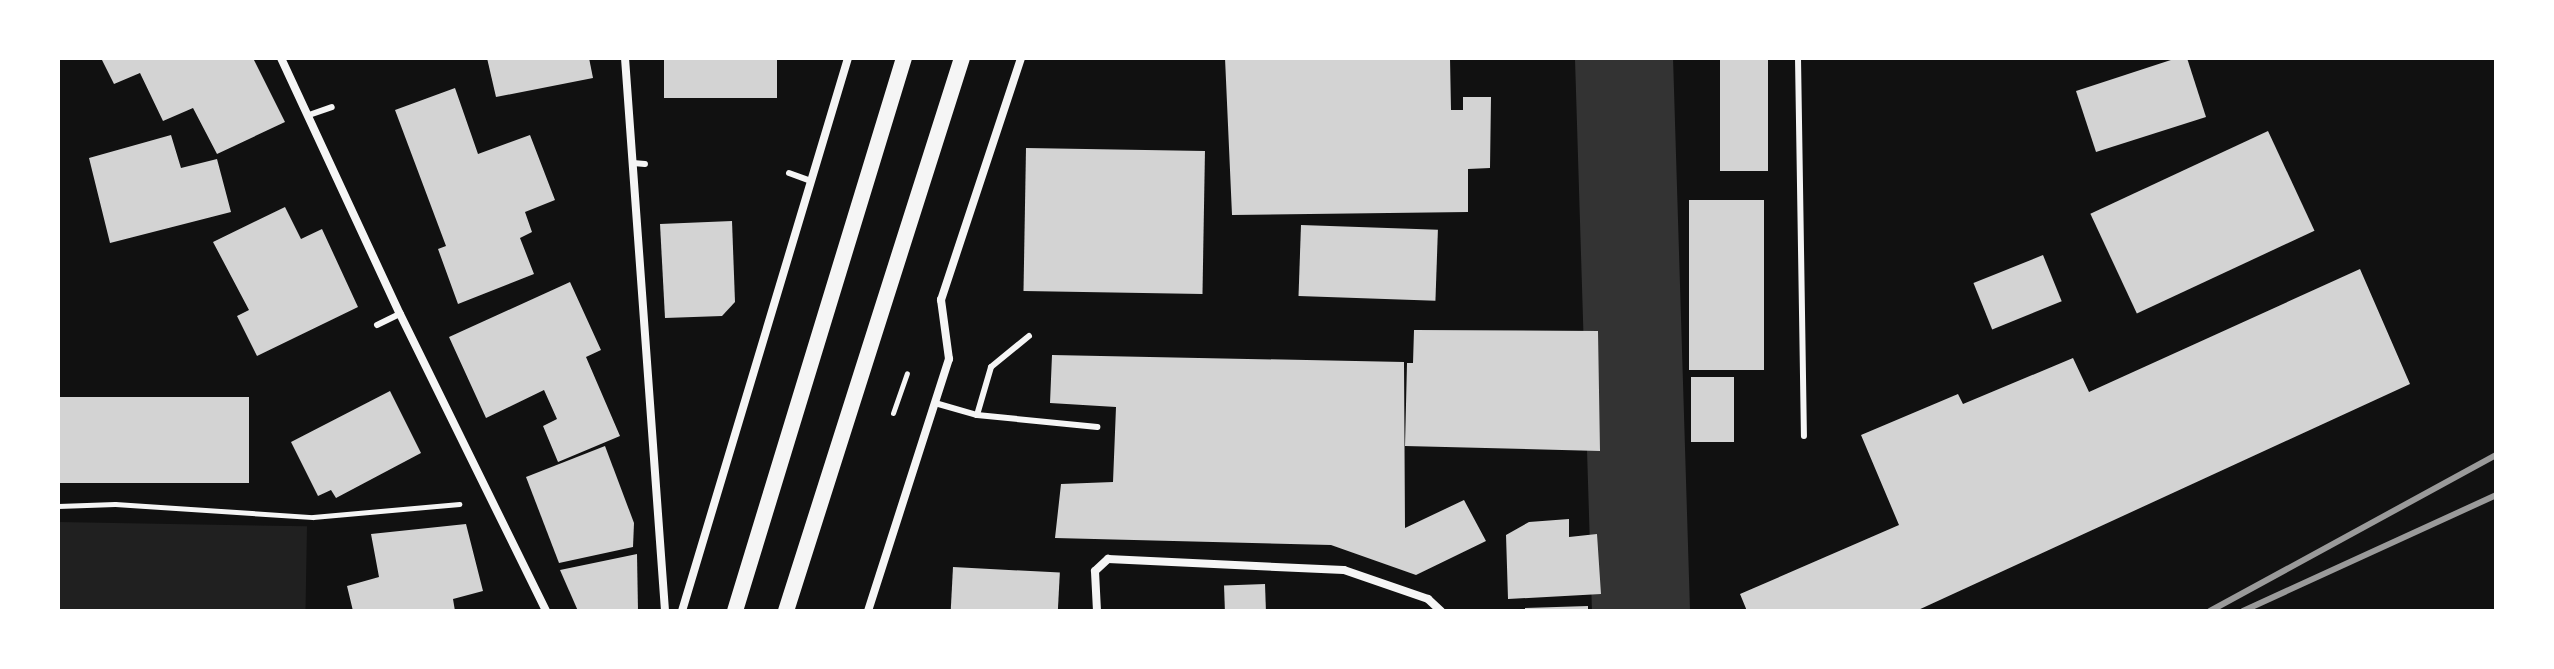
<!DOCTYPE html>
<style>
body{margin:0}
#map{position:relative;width:2554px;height:669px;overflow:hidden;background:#111;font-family:Manrope,sans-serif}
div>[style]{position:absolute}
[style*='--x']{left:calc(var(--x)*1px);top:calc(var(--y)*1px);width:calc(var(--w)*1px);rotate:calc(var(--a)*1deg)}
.green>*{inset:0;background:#202020;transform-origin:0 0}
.river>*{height:98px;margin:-49px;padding:0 49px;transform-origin:49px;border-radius:49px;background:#333}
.building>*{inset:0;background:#d3d3d3;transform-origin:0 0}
.path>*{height:5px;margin:-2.5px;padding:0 2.5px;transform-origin:2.5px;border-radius:2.5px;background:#f5f5f5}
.service>*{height:6px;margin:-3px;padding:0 3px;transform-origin:3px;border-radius:3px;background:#f5f5f5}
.minor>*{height:8px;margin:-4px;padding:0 4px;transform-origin:4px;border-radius:4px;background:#f5f5f5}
.secondary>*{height:16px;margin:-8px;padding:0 8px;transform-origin:8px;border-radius:8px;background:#f5f5f5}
.rail>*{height:6px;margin:-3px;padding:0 3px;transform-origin:3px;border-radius:3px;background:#9a9a9a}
span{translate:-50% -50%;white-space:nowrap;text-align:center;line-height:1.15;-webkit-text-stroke:7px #fff;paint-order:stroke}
.frame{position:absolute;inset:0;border:60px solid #fff;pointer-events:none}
</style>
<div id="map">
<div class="green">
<div style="left:58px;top:522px;width:249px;height:89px;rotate:1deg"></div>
</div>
<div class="river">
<div style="--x:1624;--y:58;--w:553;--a:88.24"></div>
</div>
<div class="building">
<div style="clip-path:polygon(101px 58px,253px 58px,285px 122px,217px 154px,193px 108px,163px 121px,140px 73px,114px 84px)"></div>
<div style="clip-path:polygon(487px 58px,589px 58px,593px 78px,496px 97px)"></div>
<div style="left:664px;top:58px;width:113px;height:40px"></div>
<div style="clip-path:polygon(1225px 58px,1450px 58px,1451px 110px,1463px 110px,1463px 97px,1491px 97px,1490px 168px,1468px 169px,1468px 212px,1232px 215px)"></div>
<div style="left:1720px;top:58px;width:48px;height:113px"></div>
<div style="clip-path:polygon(2177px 58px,2187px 58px,2206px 117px,2096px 152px,2076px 91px)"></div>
<div style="clip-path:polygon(455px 88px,478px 154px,530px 135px,555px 200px,525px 212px,532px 232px,520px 238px,534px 274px,458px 304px,438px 249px,446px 246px,395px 110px)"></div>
<div style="left:2268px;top:131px;width:110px;height:196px;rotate:65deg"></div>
<div style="clip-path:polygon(171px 135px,181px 168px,217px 159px,231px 212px,110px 243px,89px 158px)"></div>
<div style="left:1026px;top:148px;width:179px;height:143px;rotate:1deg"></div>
<div style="left:1764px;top:200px;width:170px;height:75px;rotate:90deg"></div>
<div style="clip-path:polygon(285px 207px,301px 239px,322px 229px,358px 307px,257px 356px,237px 316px,249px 310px,213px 242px)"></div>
<div style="clip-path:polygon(732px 221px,735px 302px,722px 316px,665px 318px,660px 224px)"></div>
<div style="left:1301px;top:225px;width:137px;height:71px;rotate:2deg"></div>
<div style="left:2043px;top:255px;width:50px;height:75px;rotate:68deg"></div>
<div style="clip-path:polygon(2360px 269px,2410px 384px,1916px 611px,1747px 611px,1740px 594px,1899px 525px,1861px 435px,1958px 394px,1963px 404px,2073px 358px,2089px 392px)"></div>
<div style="clip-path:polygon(570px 282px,601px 350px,586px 357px,620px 436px,558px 462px,543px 426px,557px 419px,544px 390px,486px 418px,449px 337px)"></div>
<div style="clip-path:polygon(1414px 330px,1598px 331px,1600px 451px,1405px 446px,1407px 363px,1413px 363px)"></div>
<div style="clip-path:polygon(1052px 355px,1404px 362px,1405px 528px,1464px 500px,1486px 541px,1416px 575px,1331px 545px,1055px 538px,1061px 484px,1113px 482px,1116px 407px,1050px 403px)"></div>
<div style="left:1691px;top:377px;width:43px;height:65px"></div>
<div style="clip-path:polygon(390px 391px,421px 453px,336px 498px,331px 490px,318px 496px,291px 442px)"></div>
<div style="left:58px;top:397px;width:191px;height:86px"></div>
<div style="clip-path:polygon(605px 446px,634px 523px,633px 547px,559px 563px,526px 477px)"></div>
<div style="clip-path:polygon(1569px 519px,1569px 537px,1597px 534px,1601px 594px,1508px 599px,1506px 535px,1529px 522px)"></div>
<div style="clip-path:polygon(466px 524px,483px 591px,453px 599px,455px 611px,353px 611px,347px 586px,379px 577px,371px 534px)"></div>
<div style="clip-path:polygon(637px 554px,638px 611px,578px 611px,560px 570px)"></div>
<div style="left:953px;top:567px;width:107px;height:44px;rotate:3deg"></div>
<div style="left:1265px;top:584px;width:27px;height:41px;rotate:88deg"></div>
<div style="clip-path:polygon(1588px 606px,1588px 611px,1525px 611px,1525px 608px)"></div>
</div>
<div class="path">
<div style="--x:893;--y:413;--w:42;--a:-70.7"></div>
<div style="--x:58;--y:506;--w:57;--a:-2"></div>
<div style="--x:115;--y:504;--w:198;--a:3.8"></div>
<div style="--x:313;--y:517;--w:147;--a:-5.1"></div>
</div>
<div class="service">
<div style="--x:1798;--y:58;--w:378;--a:89.1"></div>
<div style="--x:309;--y:115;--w:24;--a:-19"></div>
<div style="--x:633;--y:163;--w:12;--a:5"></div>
<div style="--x:789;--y:173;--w:23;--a:20"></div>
<div style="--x:377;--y:325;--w:25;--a:-26"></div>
<div style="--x:935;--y:403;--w:44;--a:15.9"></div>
<div style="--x:977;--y:415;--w:121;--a:5.7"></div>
<div style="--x:977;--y:415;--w:50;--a:-73.7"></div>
<div style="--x:991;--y:367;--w:49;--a:-39.2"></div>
</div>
<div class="minor">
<div style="--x:281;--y:58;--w:282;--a:65.1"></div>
<div style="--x:400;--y:314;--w:331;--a:63.8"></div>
<div style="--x:625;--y:58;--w:554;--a:85.86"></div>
<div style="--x:682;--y:611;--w:577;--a:-73.29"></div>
<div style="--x:868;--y:611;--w:265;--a:-72.2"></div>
<div style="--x:949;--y:359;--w:60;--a:-97.7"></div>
<div style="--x:941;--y:300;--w:255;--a:-71.7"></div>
<div style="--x:1097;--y:611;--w:40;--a:-92.9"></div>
<div style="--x:1095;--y:571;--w:18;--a:-43"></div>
<div style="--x:1108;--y:559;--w:236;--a:2.7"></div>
<div style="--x:1344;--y:570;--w:89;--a:19"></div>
<div style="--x:1428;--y:599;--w:18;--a:43"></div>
</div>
<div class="secondary">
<div style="--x:735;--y:611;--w:578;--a:-73.01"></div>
<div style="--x:786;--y:611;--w:580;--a:-72.35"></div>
</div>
<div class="rail">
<div style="--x:2210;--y:611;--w:326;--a:-28.6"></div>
<div style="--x:2243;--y:611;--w:278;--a:-24.6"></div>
</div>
<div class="frame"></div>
</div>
